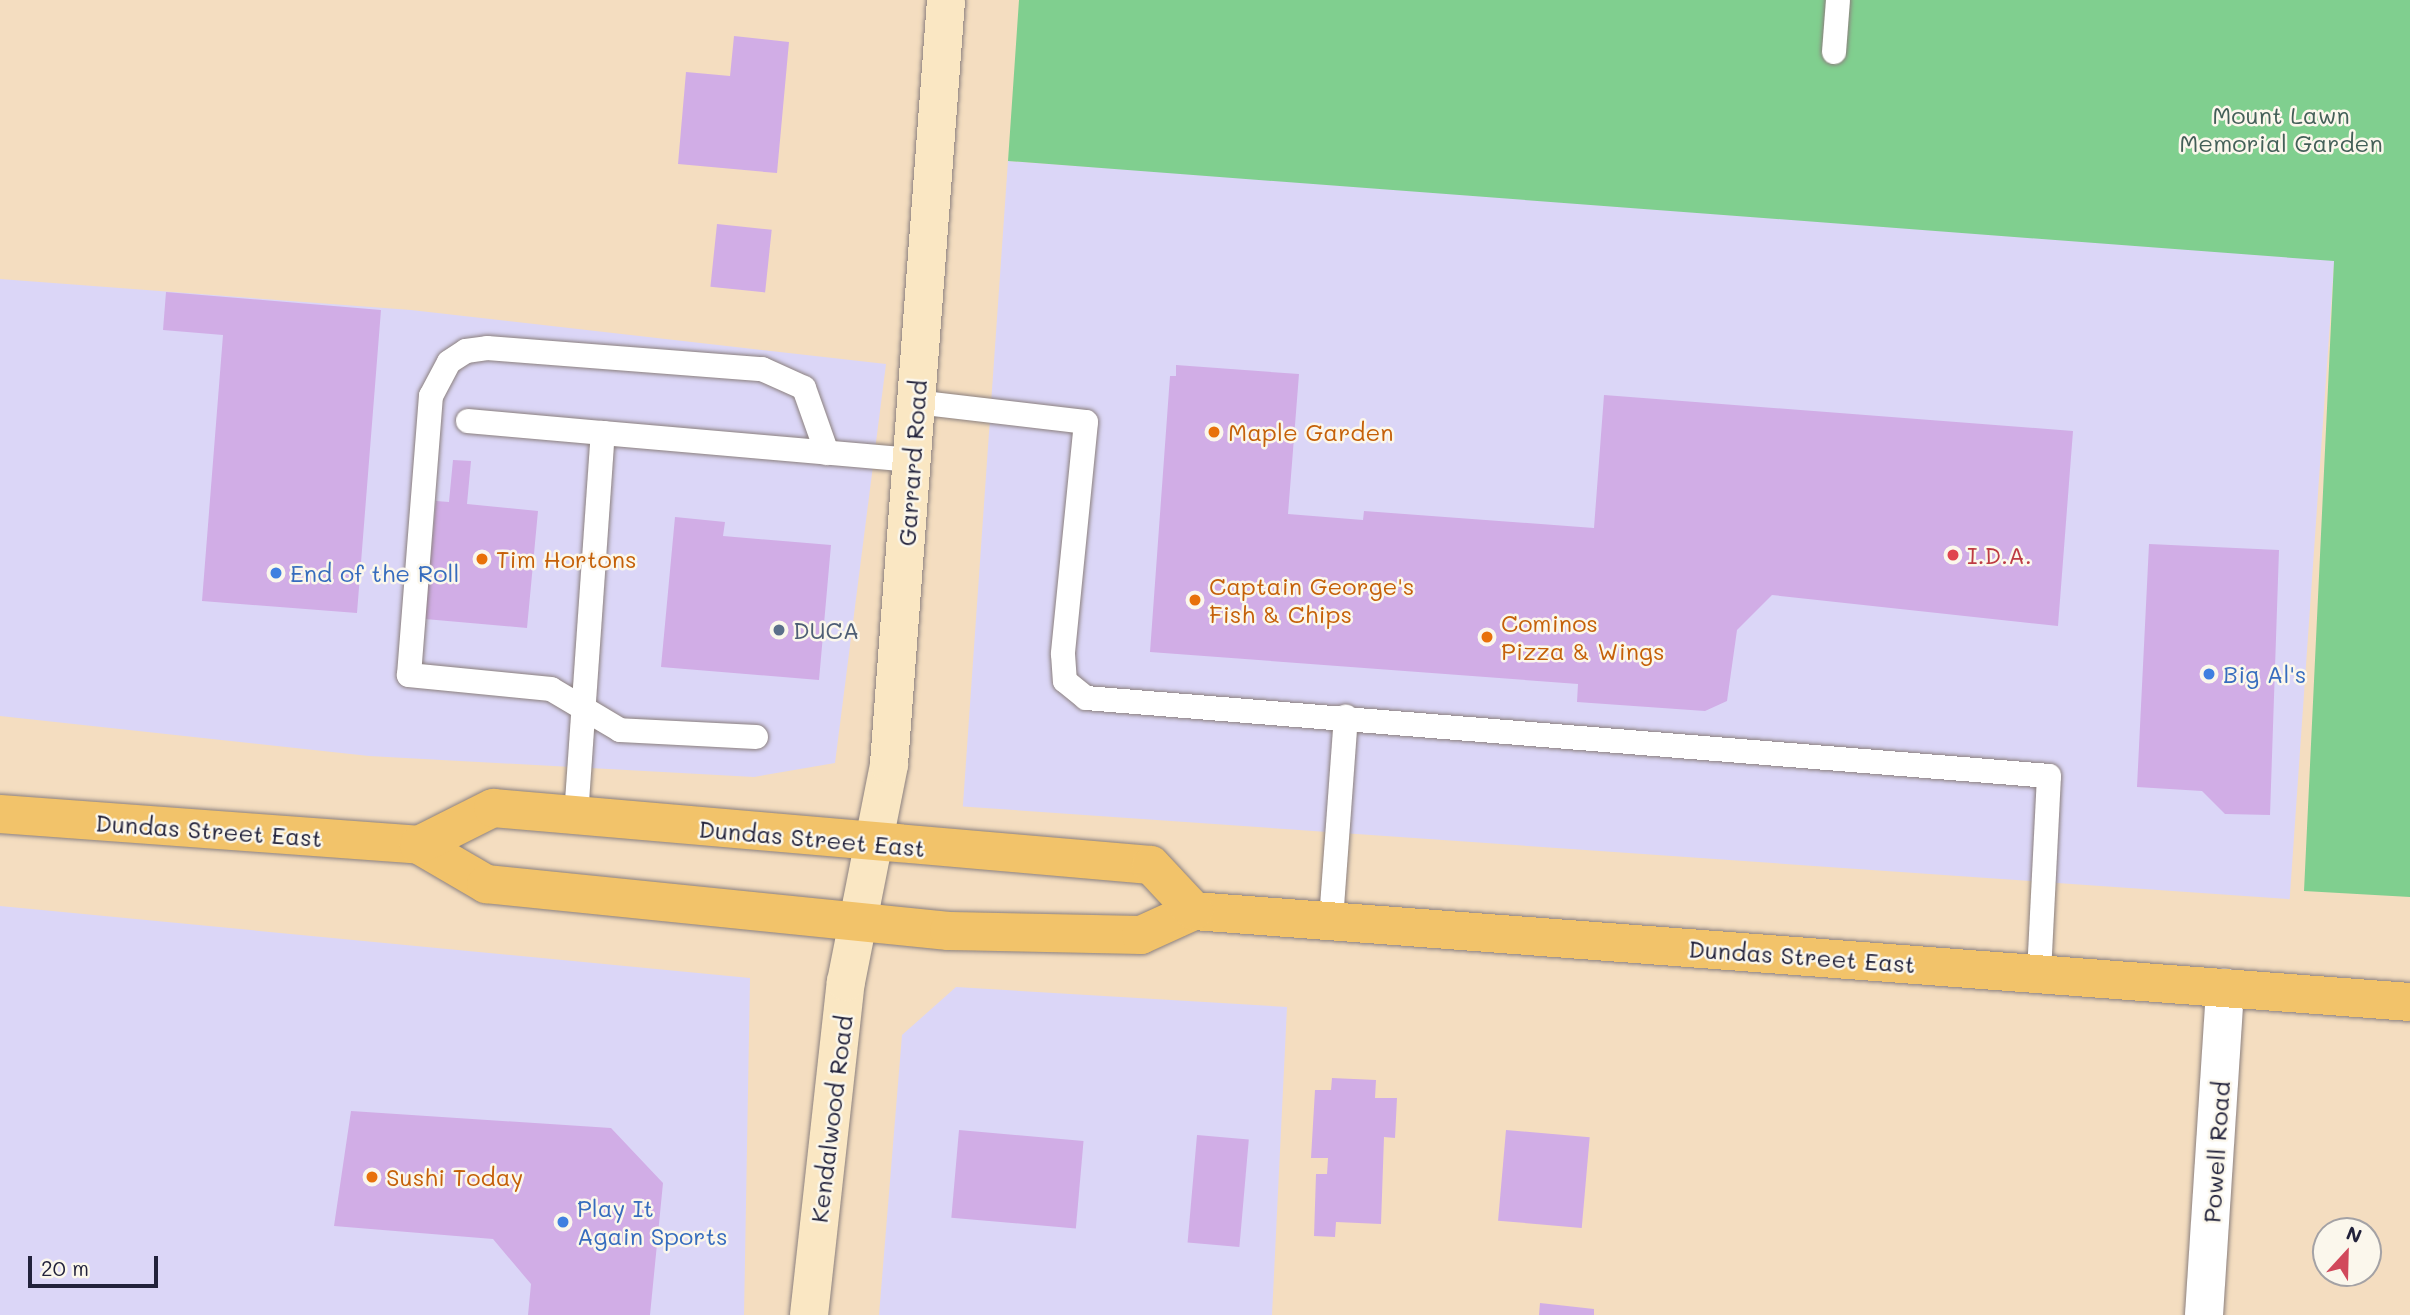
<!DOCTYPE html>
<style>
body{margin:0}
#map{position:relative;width:2410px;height:1315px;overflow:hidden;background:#f4ddc0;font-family:Mali,sans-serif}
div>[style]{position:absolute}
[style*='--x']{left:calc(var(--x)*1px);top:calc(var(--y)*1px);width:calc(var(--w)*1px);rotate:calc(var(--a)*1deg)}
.built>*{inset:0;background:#dbd6f7;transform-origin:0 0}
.green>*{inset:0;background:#80cf8f}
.building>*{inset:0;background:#d1ade6;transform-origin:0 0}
.roads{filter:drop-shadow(0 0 2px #8b807e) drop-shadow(0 0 2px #8b807e)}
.lane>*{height:24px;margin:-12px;padding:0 12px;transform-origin:12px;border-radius:12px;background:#fff}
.street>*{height:38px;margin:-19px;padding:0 19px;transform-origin:19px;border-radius:19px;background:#fff}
.secondary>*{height:38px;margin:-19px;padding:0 19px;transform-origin:19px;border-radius:19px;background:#fae7c3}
.primary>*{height:38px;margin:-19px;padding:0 19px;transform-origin:19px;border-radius:19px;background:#f2c36a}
.dots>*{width:19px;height:19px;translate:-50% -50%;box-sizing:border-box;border:4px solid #fbf7ec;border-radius:50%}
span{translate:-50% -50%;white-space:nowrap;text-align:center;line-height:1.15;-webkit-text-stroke:5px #fbf7ec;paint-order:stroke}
.park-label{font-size:24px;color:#435f58}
.food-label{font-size:24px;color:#c56008}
.left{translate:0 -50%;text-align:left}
.street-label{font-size:24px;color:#22223b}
.health-label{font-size:24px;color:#be3a42}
.shop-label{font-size:24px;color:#366cbe}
.service-label{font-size:24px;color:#4e5e75}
.north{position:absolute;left:2312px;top:1217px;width:70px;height:70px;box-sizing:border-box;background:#fbf7ec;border:2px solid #a4a2a5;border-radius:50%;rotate:22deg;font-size:19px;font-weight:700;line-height:28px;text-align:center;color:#22223b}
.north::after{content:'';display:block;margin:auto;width:24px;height:32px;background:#d1495b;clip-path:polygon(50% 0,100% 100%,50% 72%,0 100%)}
.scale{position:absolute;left:28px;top:1256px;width:130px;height:32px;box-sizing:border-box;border:4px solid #22223b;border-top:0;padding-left:9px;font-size:21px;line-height:24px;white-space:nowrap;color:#22223b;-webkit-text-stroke:5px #fbf7ec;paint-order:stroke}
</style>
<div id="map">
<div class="built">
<div style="left:1008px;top:161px;width:1330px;height:647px;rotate:4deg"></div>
<div style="clip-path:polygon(0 279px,411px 310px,886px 364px,835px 763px,754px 777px,369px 756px,0 716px)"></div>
<div style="clip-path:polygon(0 906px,750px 978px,744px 1315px,0 1315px)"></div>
<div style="clip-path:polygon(956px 987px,1287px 1007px,1272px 1315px,879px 1315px,902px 1035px)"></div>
</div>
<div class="green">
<div style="clip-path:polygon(1019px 0,2410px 0,2410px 897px,2304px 891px,2334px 261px,1008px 161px)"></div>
</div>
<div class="building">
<div style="clip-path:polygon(734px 36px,789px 42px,777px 173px,678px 164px,686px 72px,730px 76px)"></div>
<div style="left:717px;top:224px;width:55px;height:63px;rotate:6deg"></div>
<div style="clip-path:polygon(166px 292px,381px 310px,357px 613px,202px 601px,223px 335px,163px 330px)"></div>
<div style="clip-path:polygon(1176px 365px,1299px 374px,1288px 514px,1363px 520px,1364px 511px,1594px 528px,1604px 395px,2073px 431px,2058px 626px,1772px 595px,1737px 630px,1727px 701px,1705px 711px,1577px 702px,1578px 684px,1150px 652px,1170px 376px,1176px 376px)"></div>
<div style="clip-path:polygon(453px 460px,471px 461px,467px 504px,538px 511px,527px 628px,425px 619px,436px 501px,449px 502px)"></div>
<div style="clip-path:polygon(675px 517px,725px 522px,723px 536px,831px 545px,819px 680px,661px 667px)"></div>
<div style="clip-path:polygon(2149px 544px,2279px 550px,2270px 815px,2225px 814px,2202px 791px,2137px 787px)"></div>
<div style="clip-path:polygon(1332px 1078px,1376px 1080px,1375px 1098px,1397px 1098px,1395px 1138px,1384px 1137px,1381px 1224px,1336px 1222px,1335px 1237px,1314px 1236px,1316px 1174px,1327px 1174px,1328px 1158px,1311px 1158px,1315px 1090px,1331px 1090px)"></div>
<div style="clip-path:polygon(351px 1111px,611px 1128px,663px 1183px,650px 1315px,528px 1315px,531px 1284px,493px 1239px,334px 1226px)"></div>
<div style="left:959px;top:1130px;width:125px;height:88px;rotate:5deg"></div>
<div style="left:1506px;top:1130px;width:84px;height:91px;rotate:5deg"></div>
<div style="left:1197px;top:1135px;width:52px;height:108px;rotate:5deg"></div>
<div style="clip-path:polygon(1540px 1303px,1594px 1309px,1594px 1315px,1539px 1315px)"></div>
</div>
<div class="roads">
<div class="lane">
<div style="--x:1834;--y:52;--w:52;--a:-85.6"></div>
<div style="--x:916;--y:402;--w:171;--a:6.7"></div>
<div style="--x:1086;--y:422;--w:233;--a:95.7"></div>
<div style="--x:1063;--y:654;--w:27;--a:86"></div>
<div style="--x:1065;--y:681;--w:27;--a:39"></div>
<div style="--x:1086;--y:698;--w:966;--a:4.63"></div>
<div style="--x:2049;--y:776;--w:198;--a:92.9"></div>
<div style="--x:468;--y:421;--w:136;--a:5.1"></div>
<div style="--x:756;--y:737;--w:136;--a:-177.1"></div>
<div style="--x:620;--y:730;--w:80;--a:-149.3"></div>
<div style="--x:551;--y:689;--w:143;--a:-174.4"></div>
<div style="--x:409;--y:675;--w:280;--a:-85.5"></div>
<div style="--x:431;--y:396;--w:38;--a:-62"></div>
<div style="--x:449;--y:362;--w:20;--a:-33"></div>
<div style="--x:466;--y:351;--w:21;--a:-8"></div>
<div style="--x:487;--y:348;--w:276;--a:4.4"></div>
<div style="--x:762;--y:369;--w:46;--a:24.3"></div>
<div style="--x:804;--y:388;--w:69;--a:70.5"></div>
<div style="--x:576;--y:816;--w:384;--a:-86"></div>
<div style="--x:603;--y:433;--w:310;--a:5"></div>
<div style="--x:1331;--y:920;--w:204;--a:-85.8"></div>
</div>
<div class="street">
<div style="--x:2204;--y:1315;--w:328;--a:-86.3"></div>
</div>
<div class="secondary">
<div style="--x:809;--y:1315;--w:335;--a:-83.7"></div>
<div style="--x:846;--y:982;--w:222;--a:-78.8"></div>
<div style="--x:889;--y:764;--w:766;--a:-85.73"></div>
</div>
<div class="primary">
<div style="--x:0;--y:814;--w:420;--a:4.2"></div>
<div style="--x:419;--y:845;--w:78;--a:30.2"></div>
<div style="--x:486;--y:884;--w:465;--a:5.8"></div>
<div style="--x:949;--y:931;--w:192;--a:1.2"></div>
<div style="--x:1141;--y:935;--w:58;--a:-24.4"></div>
<div style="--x:1194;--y:911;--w:1219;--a:4.28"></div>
<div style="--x:419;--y:845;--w:83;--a:-26.6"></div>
<div style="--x:493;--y:808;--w:660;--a:4.95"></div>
<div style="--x:1151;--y:865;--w:63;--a:46.9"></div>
</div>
</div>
<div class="dots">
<div style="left:1214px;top:432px;background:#e8710a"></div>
<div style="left:1953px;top:555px;background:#e0444e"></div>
<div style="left:482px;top:559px;background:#e8710a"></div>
<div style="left:276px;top:573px;background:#3f7fe0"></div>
<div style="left:1195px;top:600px;background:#e8710a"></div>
<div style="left:779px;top:630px;background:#5c6f8a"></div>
<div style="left:1487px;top:637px;background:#e8710a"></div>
<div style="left:2209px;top:674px;background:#3f7fe0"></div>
<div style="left:372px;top:1177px;background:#e8710a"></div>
<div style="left:563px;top:1222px;background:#3f7fe0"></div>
</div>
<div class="park-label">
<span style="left:2281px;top:129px">Mount Lawn<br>Memorial Garden</span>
</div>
<div class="food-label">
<span class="left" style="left:1228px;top:432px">Maple Garden</span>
<span class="left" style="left:496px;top:559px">Tim Hortons</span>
<span class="left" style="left:1209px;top:600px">Captain George's<br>Fish &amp; Chips</span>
<span class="left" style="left:1501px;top:637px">Cominos<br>Pizza &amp; Wings</span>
<span class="left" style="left:386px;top:1177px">Sushi Today</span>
</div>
<div class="street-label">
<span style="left:912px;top:463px;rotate:-86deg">Garrard Road</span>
<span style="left:209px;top:830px;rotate:4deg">Dundas Street East</span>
<span style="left:812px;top:838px;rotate:5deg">Dundas Street East</span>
<span style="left:1802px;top:956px;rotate:4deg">Dundas Street East</span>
<span style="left:831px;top:1119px;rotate:-83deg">Kendalwood Road</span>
<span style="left:2216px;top:1152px;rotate:-86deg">Powell Road</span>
</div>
<div class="health-label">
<span class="left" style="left:1967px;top:555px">I.D.A.</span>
</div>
<div class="shop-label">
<span class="left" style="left:290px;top:573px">End of the Roll</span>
<span class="left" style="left:2223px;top:674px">Big Al's</span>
<span class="left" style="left:577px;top:1222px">Play It<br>Again Sports</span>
</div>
<div class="service-label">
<span class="left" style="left:793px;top:630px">DUCA</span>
</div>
<div class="north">N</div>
<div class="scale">20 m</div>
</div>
